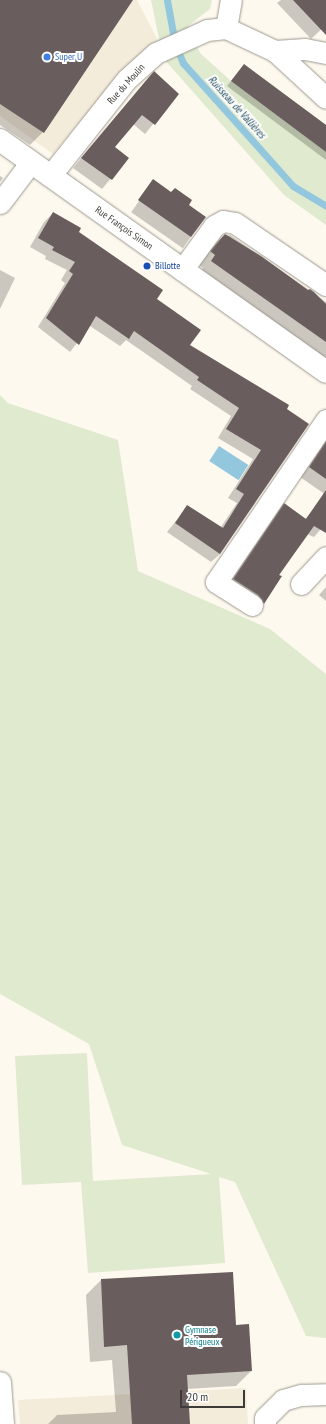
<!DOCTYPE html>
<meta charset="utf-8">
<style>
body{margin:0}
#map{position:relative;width:326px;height:1424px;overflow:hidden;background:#fef9ef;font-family:"PT Sans Narrow",sans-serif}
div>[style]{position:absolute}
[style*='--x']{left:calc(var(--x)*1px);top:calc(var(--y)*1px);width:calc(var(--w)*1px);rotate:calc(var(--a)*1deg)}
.built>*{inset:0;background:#f4ecda}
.green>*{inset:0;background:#e0eacf}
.water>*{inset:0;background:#93c7de;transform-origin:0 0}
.shadow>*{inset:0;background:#0003;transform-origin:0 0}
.stream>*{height:7px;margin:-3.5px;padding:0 3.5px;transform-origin:3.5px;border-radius:3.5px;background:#93c7de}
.building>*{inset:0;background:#695e5d}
.roads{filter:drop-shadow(0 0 1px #9d988f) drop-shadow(0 0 1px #9d988f)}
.minor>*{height:21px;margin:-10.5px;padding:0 10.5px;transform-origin:10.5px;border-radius:10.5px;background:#fff}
.major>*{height:22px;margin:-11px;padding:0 11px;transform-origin:11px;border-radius:11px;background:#fff}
.dots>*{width:11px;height:11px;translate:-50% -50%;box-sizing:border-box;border:2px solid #fff;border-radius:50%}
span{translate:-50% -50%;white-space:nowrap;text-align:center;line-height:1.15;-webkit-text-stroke:4px #fff;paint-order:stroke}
.shop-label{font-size:10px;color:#366cbe}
.left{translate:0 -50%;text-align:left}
.street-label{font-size:10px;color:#3d3b37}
.transit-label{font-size:10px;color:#164399}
.culture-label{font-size:10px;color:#0d838f}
.water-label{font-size:11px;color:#103e4f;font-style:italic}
.scale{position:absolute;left:180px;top:1390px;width:65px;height:18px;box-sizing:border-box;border:2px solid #3d3b37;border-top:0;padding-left:5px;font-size:12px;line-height:14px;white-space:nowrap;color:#3d3b37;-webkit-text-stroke:3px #fff;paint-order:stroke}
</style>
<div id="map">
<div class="built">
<div style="clip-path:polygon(0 0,137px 0,162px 48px,119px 74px,53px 154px,0 116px)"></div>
<div style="clip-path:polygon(246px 1388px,248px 1424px,20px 1424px,18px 1400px)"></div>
</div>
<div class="green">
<div style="clip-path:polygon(151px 0,212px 0,210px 9px,188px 26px,200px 53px,231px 81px,326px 152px,326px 225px,284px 195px,163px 58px)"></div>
<div style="clip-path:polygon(0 395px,8px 403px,118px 440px,138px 571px,270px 629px,326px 674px,326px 1338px,306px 1336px,235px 1182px,219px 1177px,225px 1263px,88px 1273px,81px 1182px,22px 1185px,15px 1056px,87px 1053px,93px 1181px,211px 1174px,122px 1145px,89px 1044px,0 994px)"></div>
</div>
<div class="water">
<div style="left:219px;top:446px;width:35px;height:18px;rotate:33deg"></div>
</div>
<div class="shadow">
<div style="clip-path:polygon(0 0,132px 0,43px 132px,30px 145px,0 125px)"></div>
<div style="clip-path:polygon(281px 0,326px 0,326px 25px,311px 39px,277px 3px)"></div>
<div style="clip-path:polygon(244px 65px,326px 125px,326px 160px,227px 86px)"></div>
<div style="clip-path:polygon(154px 72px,175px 97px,145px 134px,133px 124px,114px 147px,128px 158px,102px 189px,73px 168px)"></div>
<div style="clip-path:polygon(0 176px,3px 178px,0 182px)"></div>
<div style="left:153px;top:181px;width:63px;height:38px;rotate:35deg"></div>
<div style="clip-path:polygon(53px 213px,155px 299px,189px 346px,288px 406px,220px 554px,211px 562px,167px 532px,188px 506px,221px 527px,237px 503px,228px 498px,253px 459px,218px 438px,231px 416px,190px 389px,192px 386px,126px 340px,120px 346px,90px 326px,70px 352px,38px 327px,65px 283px,61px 280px,67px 270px,45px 259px,46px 256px,30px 247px,44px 222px)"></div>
<div style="clip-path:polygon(230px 235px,326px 302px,326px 364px,199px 274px,203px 268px,198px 264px,209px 249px,223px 236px)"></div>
<div style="clip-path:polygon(0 270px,15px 278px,0 309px)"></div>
<div style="clip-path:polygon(326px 442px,326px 495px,300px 477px)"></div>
<div style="clip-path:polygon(284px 505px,305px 519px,316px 507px,326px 514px,326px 523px,314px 537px,307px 534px,256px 610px,226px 586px)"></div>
<div style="clip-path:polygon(326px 587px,326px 601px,319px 595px)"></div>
<div style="clip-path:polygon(101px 1280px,235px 1326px,251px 1371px,236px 1386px,187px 1389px,189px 1424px,48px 1424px,57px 1415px,116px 1412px,112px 1360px,90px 1362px,86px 1295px)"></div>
</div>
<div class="stream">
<div style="--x:167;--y:0;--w:45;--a:79.7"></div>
<div style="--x:175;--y:44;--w:21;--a:67"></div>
<div style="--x:183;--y:63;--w:165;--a:48.2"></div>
<div style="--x:293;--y:186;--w:39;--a:31"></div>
</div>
<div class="building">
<div style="clip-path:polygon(0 0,133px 0,44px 133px,0 104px)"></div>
<div style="clip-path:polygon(293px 0,326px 0,326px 35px)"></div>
<div style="clip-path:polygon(244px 64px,326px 125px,326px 152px,231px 81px)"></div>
<div style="clip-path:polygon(154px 71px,179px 94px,155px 125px,142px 115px,115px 147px,129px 158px,112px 180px,81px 158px)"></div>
<div style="clip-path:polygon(153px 179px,171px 192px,175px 188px,192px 200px,189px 205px,206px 217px,191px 237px,138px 200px)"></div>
<div style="clip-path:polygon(53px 212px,81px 228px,79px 232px,163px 290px,157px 299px,201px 330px,190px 345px,289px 405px,287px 409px,309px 424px,220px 554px,175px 523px,187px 505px,223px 528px,244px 494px,236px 489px,261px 450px,226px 429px,239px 408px,197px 380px,199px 377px,134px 331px,129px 339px,96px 316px,79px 345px,46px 318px,73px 274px,69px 271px,75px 262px,52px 250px,54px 247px,38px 238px)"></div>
<div style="clip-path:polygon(225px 234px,261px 256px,308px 290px,310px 289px,314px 292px,326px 304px,326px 342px,211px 261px,215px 255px,210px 251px)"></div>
<div style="clip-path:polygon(326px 441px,326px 479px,309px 467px)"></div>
<div style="clip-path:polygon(326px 490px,326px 533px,314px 526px,279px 575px,282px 576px,264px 604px,258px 595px,233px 579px,284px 503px,306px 519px)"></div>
<div style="clip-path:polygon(233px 1272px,236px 1325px,249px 1324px,252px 1371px,187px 1375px,190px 1424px,132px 1424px,127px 1345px,104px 1347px,101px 1279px)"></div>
</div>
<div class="roads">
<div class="minor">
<div style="--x:226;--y:28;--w:28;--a:-80"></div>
<div style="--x:275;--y:51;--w:30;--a:-4"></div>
<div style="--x:305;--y:49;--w:21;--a:11"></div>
<div style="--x:50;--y:176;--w:124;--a:-51.6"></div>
<div style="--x:127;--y:79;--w:39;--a:-42"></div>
<div style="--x:156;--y:53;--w:56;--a:-24.3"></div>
<div style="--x:207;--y:30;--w:19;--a:-6"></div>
<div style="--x:226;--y:28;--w:54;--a:25.1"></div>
<div style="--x:275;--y:51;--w:69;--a:42.7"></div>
<div style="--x:0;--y:203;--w:51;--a:-52.9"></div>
<div style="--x:182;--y:270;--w:54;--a:-54"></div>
<div style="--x:214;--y:226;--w:10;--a:-29"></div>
<div style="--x:223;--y:221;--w:12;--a:9"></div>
<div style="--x:235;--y:223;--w:110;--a:34.3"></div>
<div style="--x:301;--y:584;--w:37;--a:-47"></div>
<div style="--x:252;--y:605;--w:43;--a:-147.4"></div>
<div style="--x:216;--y:582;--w:196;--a:-55.8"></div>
<div style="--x:0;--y:1382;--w:42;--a:85.9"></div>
<div style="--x:265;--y:1424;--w:6;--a:-90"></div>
<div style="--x:265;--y:1418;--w:25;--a:-45"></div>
<div style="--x:283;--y:1400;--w:19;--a:-16"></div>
<div style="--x:301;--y:1395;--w:25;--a:-2"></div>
</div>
<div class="major">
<div style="--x:0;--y:140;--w:400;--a:35.4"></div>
</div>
</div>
<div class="dots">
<div style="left:47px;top:57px;background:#3f7fe0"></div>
<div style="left:147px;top:266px;background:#1a4fb4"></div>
<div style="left:177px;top:1335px;background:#0f9aa8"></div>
</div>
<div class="shop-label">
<span class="left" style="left:55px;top:57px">Super U</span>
</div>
<div class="street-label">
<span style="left:126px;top:84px;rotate:-48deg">Rue du Moulin</span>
<span style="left:124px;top:228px;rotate:35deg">Rue François Simon</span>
</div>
<div class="transit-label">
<span class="left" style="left:155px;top:266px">Billotte</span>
</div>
<div class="culture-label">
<span class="left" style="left:185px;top:1335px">Gymnase<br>Périgueux</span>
</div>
<div class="water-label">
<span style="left:237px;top:107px;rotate:48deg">Ruisseau de Vallières</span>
</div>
<div class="scale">20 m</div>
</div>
